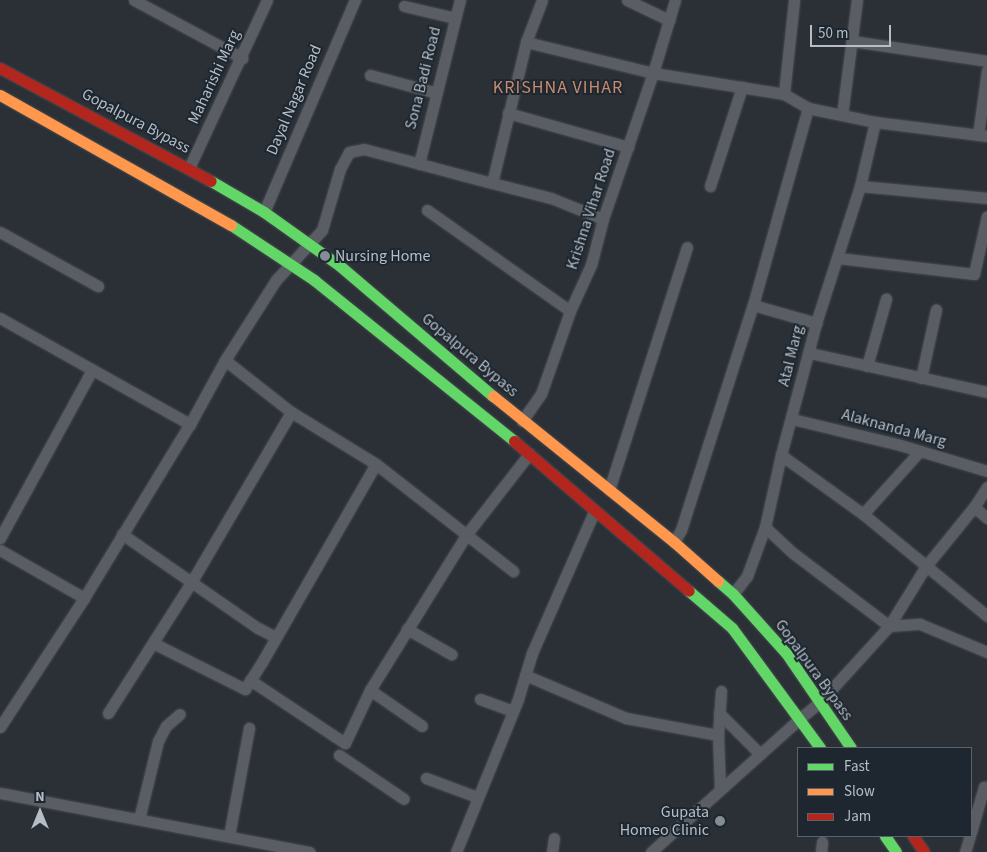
<!DOCTYPE html>
<style>
body{margin:0}
#map{position:relative;width:987px;height:852px;overflow:hidden;background:#2a3036;font-family:"Source Sans 3",sans-serif}
div>[style]{position:absolute}
[style*='--x']{left:calc(var(--x)*1px);top:calc(var(--y)*1px);width:calc(var(--w)*1px);rotate:calc(var(--a)*1deg)}
.roads{filter:drop-shadow(0 0 1px #484c51) drop-shadow(0 0 1px #484c51)}
.street>*{height:11px;margin:-5.5px;padding:0 5.5px;transform-origin:5.5px;border-radius:5.5px;background:#5a5e64}
.fast>*{height:11px;margin:-5.5px;padding:0 5.5px;transform-origin:5.5px;border-radius:5.5px;background:#63d668}
.slow>*{height:11px;margin:-5.5px;padding:0 5.5px;transform-origin:5.5px;border-radius:5.5px;background:#ff974d}
.jam>*{height:11px;margin:-5.5px;padding:0 5.5px;transform-origin:5.5px;border-radius:5.5px;background:#b3261e}
.dots>*{width:14px;height:14px;translate:-50% -50%;box-sizing:border-box;border:2px solid #1e2730;border-radius:50%}
span{translate:-50% -50%;white-space:nowrap;text-align:center;line-height:1.15;-webkit-text-stroke:4px #1e2730;paint-order:stroke}
.street-label{font-size:16px;color:#b5bdc6}
.poi-label{font-size:16px;color:#b5bdc6}
.left{translate:0 -50%;text-align:left}
.right{translate:-100% -50%;text-align:right}
.neighbourhood-label{font-size:18px;color:#c98b6d;letter-spacing:1px}
.legend{position:absolute;left:797px;top:747px;width:175px;height:90px;box-sizing:border-box;background:#1e2730;border:1px solid #5a636c;margin:0;padding:6px 9px;list-style:none;font-size:15px;color:#b5bdc6}
.legend li{display:flex;align-items:center;gap:10px;height:25px}
.legend b{width:25px;border:1px solid #5a636c}
.north{position:absolute;left:15px;top:787px;width:50px;height:50px;-webkit-text-stroke:4px #1e2730;paint-order:stroke;rotate:0deg;font-size:14px;font-weight:700;line-height:20px;text-align:center;color:#b5bdc6}
.north::after{content:'';display:block;margin:auto;width:18px;height:22px;background:#b5bdc6;clip-path:polygon(50% 0,100% 100%,50% 72%,0 100%)}
.scale{position:absolute;left:810px;top:25px;width:81px;height:22px;box-sizing:border-box;border:2px solid #b5bdc6;border-top:0;padding-left:6px;font-size:15px;line-height:18px;white-space:nowrap;color:#b5bdc6;-webkit-text-stroke:4px #1e2730;paint-order:stroke}
</style>
<div id="map">
<div class="roads">
<div class="street">
<div style="--x:134;--y:0;--w:123;--a:28.2"></div>
<div style="--x:627;--y:0;--w:47;--a:25.5"></div>
<div style="--x:404;--y:6;--w:52;--a:13.2"></div>
<div style="--x:852;--y:41;--w:136;--a:8.4"></div>
<div style="--x:526;--y:42;--w:131;--a:13.7"></div>
<div style="--x:653;--y:73;--w:133;--a:9.1"></div>
<div style="--x:784;--y:94;--w:28;--a:30"></div>
<div style="--x:808;--y:108;--w:68;--a:11.8"></div>
<div style="--x:875;--y:122;--w:113;--a:7.1"></div>
<div style="--x:370;--y:75;--w:69;--a:15"></div>
<div style="--x:784;--y:94;--w:95;--a:-83.9"></div>
<div style="--x:508;--y:113;--w:125;--a:15.8"></div>
<div style="--x:842;--y:115;--w:116;--a:-82.6"></div>
<div style="--x:978;--y:135;--w:65;--a:-82"></div>
<div style="--x:419;--y:164;--w:169;--a:-76"></div>
<div style="--x:189;--y:168;--w:185;--a:-65.1"></div>
<div style="--x:492;--y:183;--w:145;--a:-76.4"></div>
<div style="--x:526;--y:42;--w:45;--a:-69.1"></div>
<div style="--x:710;--y:186;--w:104;--a:-72.1"></div>
<div style="--x:860;--y:186;--w:128;--a:5.4"></div>
<div style="--x:427;--y:210;--w:175;--a:35.2"></div>
<div style="--x:264;--y:212;--w:231;--a:-66.8"></div>
<div style="--x:0;--y:232;--w:112;--a:28.9"></div>
<div style="--x:838;--y:258;--w:137;--a:6.7"></div>
<div style="--x:974;--y:274;--w:59;--a:-77.4"></div>
<div style="--x:753;--y:305;--w:66;--a:15.9"></div>
<div style="--x:0;--y:318;--w:218;--a:29.2"></div>
<div style="--x:810;--y:353;--w:181;--a:12.4"></div>
<div style="--x:867;--y:366;--w:70;--a:-74.2"></div>
<div style="--x:921;--y:378;--w:70;--a:-77.6"></div>
<div style="--x:792;--y:419;--w:111;--a:13.5"></div>
<div style="--x:900;--y:445;--w:91;--a:16.6"></div>
<div style="--x:522;--y:421;--w:33;--a:-55"></div>
<div style="--x:541;--y:394;--w:88;--a:-70.7"></div>
<div style="--x:570;--y:311;--w:51;--a:-65.5"></div>
<div style="--x:591;--y:265;--w:48;--a:-75.4"></div>
<div style="--x:603;--y:219;--w:154;--a:-71.1"></div>
<div style="--x:653;--y:73;--w:76;--a:-73.2"></div>
<div style="--x:781;--y:455;--w:101;--a:35.7"></div>
<div style="--x:863;--y:514;--w:161;--a:39.4"></div>
<div style="--x:376;--y:464;--w:174;--a:38"></div>
<div style="--x:609;--y:490;--w:255;--a:-72.2"></div>
<div style="--x:974;--y:507;--w:17;--a:40"></div>
<div style="--x:863;--y:514;--w:85;--a:-47.9"></div>
<div style="--x:765;--y:527;--w:38;--a:43"></div>
<div style="--x:793;--y:553;--w:121;--a:37.2"></div>
<div style="--x:889;--y:626;--w:70;--a:-58.3"></div>
<div style="--x:926;--y:566;--w:76;--a:-50.9"></div>
<div style="--x:974;--y:507;--w:24;--a:-57"></div>
<div style="--x:122;--y:534;--w:165;--a:34.7"></div>
<div style="--x:258;--y:628;--w:20;--a:27"></div>
<div style="--x:0;--y:538;--w:192;--a:-61.3"></div>
<div style="--x:674;--y:542;--w:14;--a:-60"></div>
<div style="--x:681;--y:530;--w:236;--a:-72.3"></div>
<div style="--x:753;--y:305;--w:205;--a:-74.4"></div>
<div style="--x:0;--y:550;--w:97;--a:29.7"></div>
<div style="--x:733;--y:594;--w:23;--a:-52"></div>
<div style="--x:747;--y:576;--w:52;--a:-69.8"></div>
<div style="--x:765;--y:527;--w:74;--a:-77.5"></div>
<div style="--x:781;--y:455;--w:137;--a:-75.1"></div>
<div style="--x:816;--y:323;--w:144;--a:-72.2"></div>
<div style="--x:860;--y:186;--w:66;--a:-76.8"></div>
<div style="--x:407;--y:629;--w:51;--a:29.6"></div>
<div style="--x:153;--y:643;--w:103;--a:26.6"></div>
<div style="--x:245;--y:689;--w:32;--a:-58"></div>
<div style="--x:262;--y:662;--w:228;--a:-60.1"></div>
<div style="--x:376;--y:464;--w:100;--a:-148.5"></div>
<div style="--x:291;--y:412;--w:84;--a:-141.8"></div>
<div style="--x:525;--y:675;--w:110;--a:23.1"></div>
<div style="--x:626;--y:718;--w:94;--a:10.5"></div>
<div style="--x:718;--y:735;--w:55;--a:87.9"></div>
<div style="--x:250;--y:680;--w:114;--a:33.6"></div>
<div style="--x:345;--y:743;--w:59;--a:-64.7"></div>
<div style="--x:370;--y:690;--w:182;--a:-58.2"></div>
<div style="--x:466;--y:535;--w:103;--a:-52.1"></div>
<div style="--x:370;--y:690;--w:63;--a:34.7"></div>
<div style="--x:480;--y:699;--w:35;--a:20"></div>
<div style="--x:108;--y:713;--w:156;--a:-57.5"></div>
<div style="--x:192;--y:581;--w:196;--a:-59.6"></div>
<div style="--x:719;--y:713;--w:58;--a:45"></div>
<div style="--x:0;--y:727;--w:154;--a:-56.9"></div>
<div style="--x:84;--y:598;--w:204;--a:-58.7"></div>
<div style="--x:190;--y:424;--w:73;--a:-61.3"></div>
<div style="--x:225;--y:360;--w:95;--a:-57.5"></div>
<div style="--x:276;--y:280;--w:68;--a:-47.4"></div>
<div style="--x:322;--y:230;--w:64;--a:-73.6"></div>
<div style="--x:340;--y:169;--w:19;--a:-62"></div>
<div style="--x:349;--y:152;--w:15;--a:-11"></div>
<div style="--x:364;--y:149;--w:132;--a:14.9"></div>
<div style="--x:492;--y:183;--w:61;--a:14.3"></div>
<div style="--x:551;--y:198;--w:56;--a:22"></div>
<div style="--x:718;--y:735;--w:44;--a:-86.1"></div>
<div style="--x:339;--y:755;--w:78;--a:34.1"></div>
<div style="--x:426;--y:778;--w:54;--a:20.4"></div>
<div style="--x:0;--y:793;--w:315;--a:10.8"></div>
<div style="--x:139;--y:819;--w:80;--a:-76.3"></div>
<div style="--x:158;--y:741;--w:17;--a:-62"></div>
<div style="--x:166;--y:726;--w:18;--a:-41"></div>
<div style="--x:971;--y:832;--w:47;--a:-73.9"></div>
<div style="--x:984;--y:787;--w:3;--a:18"></div>
<div style="--x:229;--y:836;--w:110;--a:-79.5"></div>
<div style="--x:456;--y:852;--w:165;--a:-67.9"></div>
<div style="--x:518;--y:699;--w:48;--a:-73.1"></div>
<div style="--x:532;--y:653;--w:154;--a:-66.3"></div>
<div style="--x:552;--y:852;--w:14;--a:-82"></div>
<div style="--x:651;--y:852;--w:199;--a:-41.9"></div>
<div style="--x:799;--y:719;--w:26;--a:-39"></div>
<div style="--x:819;--y:703;--w:104;--a:-47.7"></div>
<div style="--x:889;--y:626;--w:31;--a:-4"></div>
<div style="--x:920;--y:624;--w:73;--a:22.7"></div>
<div style="--x:821;--y:852;--w:10;--a:-84"></div>
<div style="--x:965;--y:852;--w:17;--a:-73"></div>
</div>
<div class="fast">
<div style="--x:211;--y:181;--w:61;--a:30.3"></div>
<div style="--x:264;--y:212;--w:93;--a:35.4"></div>
<div style="--x:340;--y:266;--w:201;--a:40.4"></div>
<div style="--x:231;--y:225;--w:100;--a:33.5"></div>
<div style="--x:314;--y:280;--w:257;--a:38.8"></div>
<div style="--x:718;--y:581;--w:20;--a:41"></div>
<div style="--x:733;--y:594;--w:79;--a:48.1"></div>
<div style="--x:786;--y:653;--w:115;--a:55.6"></div>
<div style="--x:689;--y:591;--w:57;--a:40.7"></div>
<div style="--x:732;--y:628;--w:149;--a:53.7"></div>
<div style="--x:885;--y:836;--w:19;--a:55"></div>
</div>
<div class="slow">
<div style="--x:0;--y:95;--w:265;--a:29.4"></div>
<div style="--x:493;--y:396;--w:233;--a:38.9"></div>
<div style="--x:674;--y:542;--w:59;--a:41.6"></div>
</div>
<div class="jam">
<div style="--x:0;--y:68;--w:239;--a:28.2"></div>
<div style="--x:514;--y:441;--w:230;--a:40.6"></div>
<div style="--x:913;--y:836;--w:19;--a:55"></div>
</div>
</div>
<div class="dots">
<div style="left:325px;top:256px;background:#848c94"></div>
<div style="left:720px;top:821px;background:#848c94"></div>
</div>
<div class="street-label">
<span style="left:214px;top:77px;rotate:-65deg">Maharishi Marg</span>
<span style="left:423px;top:78px;rotate:-76deg">Sona Badi Road</span>
<span style="left:294px;top:100px;rotate:-67deg">Dayal Nagar Road</span>
<span style="left:136px;top:121px;rotate:28deg">Gopalpura Bypass</span>
<span style="left:591px;top:209px;rotate:-72deg">Krishna Vihar Road</span>
<span style="left:470px;top:355px;rotate:40deg">Gopalpura Bypass</span>
<span style="left:791px;top:356px;rotate:-76deg">Atal Marg</span>
<span style="left:894px;top:428px;rotate:15deg">Alaknanda Marg</span>
<span style="left:814px;top:670px;rotate:54deg">Gopalpura Bypass</span>
</div>
<div class="poi-label">
<span class="left" style="left:335px;top:256px">Nursing Home</span>
<span class="right" style="left:709px;top:821px">Gupata<br>Homeo Clinic</span>
</div>
<div class="neighbourhood-label">
<span style="left:558px;top:88px">KRISHNA VIHAR</span>
</div>
<ul class="legend">
<li><b style="height:6px;background:#63d668"></b>Fast</li>
<li><b style="height:6px;background:#ff974d"></b>Slow</li>
<li><b style="height:6px;background:#b3261e"></b>Jam</li>
</ul>
<div class="north">N</div>
<div class="scale">50 m</div>
</div>
